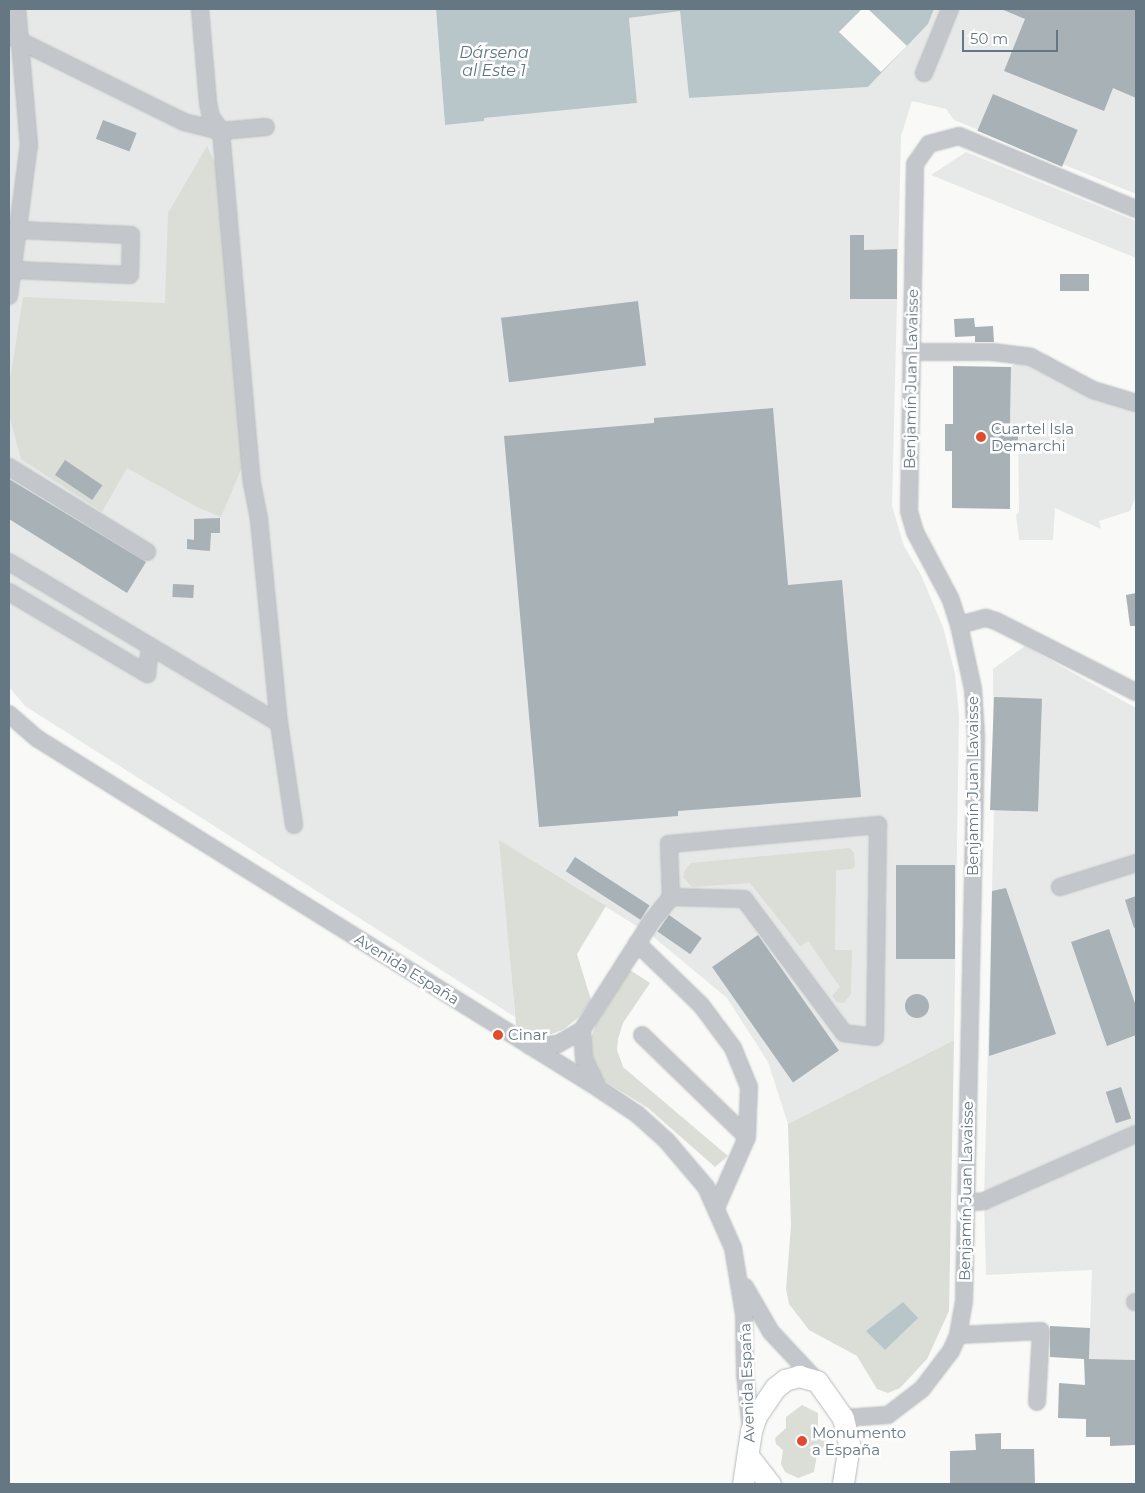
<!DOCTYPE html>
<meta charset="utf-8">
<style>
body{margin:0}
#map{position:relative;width:1145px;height:1493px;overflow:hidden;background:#f9f9f7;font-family:Montserrat,sans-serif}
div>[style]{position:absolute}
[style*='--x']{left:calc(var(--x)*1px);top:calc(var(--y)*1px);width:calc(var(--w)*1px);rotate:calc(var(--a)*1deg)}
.built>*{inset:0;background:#e7e9e8}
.green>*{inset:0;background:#daded6}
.water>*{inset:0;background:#b8c6c9}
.pier>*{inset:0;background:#f9f9f7}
.building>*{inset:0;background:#a7b1b6;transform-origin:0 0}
.round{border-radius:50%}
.roads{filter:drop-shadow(0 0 1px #b4babd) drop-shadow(0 0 1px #b4babd)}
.minor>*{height:16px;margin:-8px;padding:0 8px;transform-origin:8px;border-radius:8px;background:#c3c7cb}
.major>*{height:21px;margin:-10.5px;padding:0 10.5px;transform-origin:10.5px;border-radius:10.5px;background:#fff}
.dots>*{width:14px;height:14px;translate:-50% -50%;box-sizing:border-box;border:2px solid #fff;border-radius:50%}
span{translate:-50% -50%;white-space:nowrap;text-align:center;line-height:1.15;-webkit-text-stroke:5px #fff;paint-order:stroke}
.street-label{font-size:15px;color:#657782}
.poi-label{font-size:15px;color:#657782}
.left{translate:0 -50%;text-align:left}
.water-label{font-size:16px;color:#5f767c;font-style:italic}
.frame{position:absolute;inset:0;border:10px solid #657782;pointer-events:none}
.scale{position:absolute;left:962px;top:30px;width:96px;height:22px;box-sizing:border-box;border:2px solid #657782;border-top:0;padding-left:6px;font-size:15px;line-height:18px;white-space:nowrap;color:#657782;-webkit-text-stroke:4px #fff;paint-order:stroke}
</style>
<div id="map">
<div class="built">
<div style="clip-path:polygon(9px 9px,436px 9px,445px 125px,484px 121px,484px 118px,637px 103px,629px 18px,680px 10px,689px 98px,868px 87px,928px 24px,934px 9px,1136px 9px,1136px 194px,954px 120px,946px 109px,912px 101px,901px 136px,892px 506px,904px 546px,921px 575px,943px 627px,955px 674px,959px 716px,954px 1040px,788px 1124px,768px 1062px,727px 998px,651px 935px,500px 841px,515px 1017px,25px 706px,9px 687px)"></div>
<div style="clip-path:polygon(966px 152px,1136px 221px,1136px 258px,931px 175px)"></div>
<div style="clip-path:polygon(1015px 349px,1049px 356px,1081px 377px,1136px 398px,1136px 496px,1130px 511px,1099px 521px,1101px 529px,1055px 508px,1053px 540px,1019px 540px,1016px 515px,1019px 512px,1018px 425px,1010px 425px,1011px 367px,1014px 364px)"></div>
<div style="clip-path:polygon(1025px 646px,1136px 708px,1136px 1360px,1089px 1359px,1092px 1270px,986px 1275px,984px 1201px,994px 810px,993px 669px)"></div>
</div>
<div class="green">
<div style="clip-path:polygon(207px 146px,218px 169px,245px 460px,221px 517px,197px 507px,127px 468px,102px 512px,21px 459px,9px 415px,9px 386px,23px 297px,165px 303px,168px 213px)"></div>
<div style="clip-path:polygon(499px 840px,606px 906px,577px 954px,591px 1000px,579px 1017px,564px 1029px,549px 1035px,532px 1035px,516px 1025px)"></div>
<div style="clip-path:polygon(850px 848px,854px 853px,855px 866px,852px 869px,836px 870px,835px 950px,852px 950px,851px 994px,844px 1003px,837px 1002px,832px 996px,840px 987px,808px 941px,800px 946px,750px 883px,692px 887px,683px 877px,685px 870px,691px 863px)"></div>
<div style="clip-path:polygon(630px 970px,650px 983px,623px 1023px,618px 1039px,617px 1050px,623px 1067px,728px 1156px,715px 1167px,648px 1108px,598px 1077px,589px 1043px,596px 1024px)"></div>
<div style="clip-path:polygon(954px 1040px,949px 1311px,927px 1359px,900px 1388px,888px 1393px,877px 1389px,857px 1356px,809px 1330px,789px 1304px,786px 1289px,791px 1226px,788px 1124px)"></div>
<div style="clip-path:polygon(802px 1405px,818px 1413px,818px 1435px,825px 1438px,826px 1444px,817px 1454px,814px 1472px,798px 1478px,785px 1472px,781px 1464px,783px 1450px,776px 1444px,775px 1438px,786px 1428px,786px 1417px)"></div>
</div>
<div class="water">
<div style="clip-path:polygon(436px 9px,934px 9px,928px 24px,868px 87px,689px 98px,680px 11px,629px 18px,637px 103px,484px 118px,484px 121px,445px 125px)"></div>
<div style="clip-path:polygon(903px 1302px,918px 1318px,885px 1350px,866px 1331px)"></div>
</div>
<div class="pier">
<div style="clip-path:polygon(862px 9px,868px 9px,907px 46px,881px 72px,839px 32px)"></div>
</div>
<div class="building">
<div style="clip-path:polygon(1001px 9px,1136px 9px,1136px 98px,1113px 88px,1104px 111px,1004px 71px,1025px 19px)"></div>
<div style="left:993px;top:94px;width:92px;height:40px;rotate:23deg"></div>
<div style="left:103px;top:120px;width:36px;height:20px;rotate:21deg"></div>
<div style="clip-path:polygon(850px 235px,864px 235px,864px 250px,897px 249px,897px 299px,850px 299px)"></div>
<div style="left:1060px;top:274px;width:29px;height:17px"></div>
<div style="left:638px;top:301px;width:65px;height:138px;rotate:83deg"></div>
<div style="clip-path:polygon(974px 318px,975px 327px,993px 326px,994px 342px,975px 342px,975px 336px,955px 337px,954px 319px)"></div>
<div style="clip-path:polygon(953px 366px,1011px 367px,1010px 425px,1018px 425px,1018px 449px,1010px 449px,1010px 509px,952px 508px,952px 451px,945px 451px,945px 424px,953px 424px)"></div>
<div style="clip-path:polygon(773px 408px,788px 585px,842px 580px,861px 797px,678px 811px,678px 816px,539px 827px,504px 436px,654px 423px,654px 418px)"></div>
<div style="left:65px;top:460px;width:45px;height:18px;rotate:34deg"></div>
<div style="clip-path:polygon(9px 479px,146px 562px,127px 593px,9px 519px)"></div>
<div style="clip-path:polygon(220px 518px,220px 533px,211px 533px,210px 551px,187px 549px,187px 539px,194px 540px,194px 519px)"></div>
<div style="left:173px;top:584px;width:21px;height:13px;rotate:3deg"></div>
<div style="clip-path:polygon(1136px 593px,1136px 626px,1130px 626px,1126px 595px)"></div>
<div style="left:994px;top:697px;width:48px;height:113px;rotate:2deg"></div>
<div style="left:575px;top:857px;width:89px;height:17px;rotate:33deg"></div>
<div style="left:896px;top:865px;width:59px;height:94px"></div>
<div style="clip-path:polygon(1006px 888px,1056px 1034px,989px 1056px,992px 891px)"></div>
<div style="clip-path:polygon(1136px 896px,1136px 927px,1134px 928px,1125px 900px)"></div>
<div style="left:669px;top:915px;width:40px;height:20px;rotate:35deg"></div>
<div style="clip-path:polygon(1109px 929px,1136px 1006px,1136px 1035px,1107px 1046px,1071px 942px)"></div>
<div style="left:758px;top:935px;width:141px;height:56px;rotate:55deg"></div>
<div class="round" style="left:905px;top:994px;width:24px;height:24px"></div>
<div style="left:1121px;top:1087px;width:33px;height:16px;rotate:72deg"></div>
<div style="clip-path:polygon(1050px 1326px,1090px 1328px,1089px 1359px,1136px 1360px,1136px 1445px,1110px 1446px,1110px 1437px,1086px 1437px,1086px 1419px,1058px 1418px,1059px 1383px,1085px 1385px,1084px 1359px,1050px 1357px)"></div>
<div style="clip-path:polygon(1001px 1433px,1001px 1449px,1034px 1449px,1035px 1484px,950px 1484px,950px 1451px,976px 1450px,975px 1434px)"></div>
</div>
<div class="roads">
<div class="minor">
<div style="--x:200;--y:9;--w:94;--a:85.1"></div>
<div style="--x:208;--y:103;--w:14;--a:78"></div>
<div style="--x:211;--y:117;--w:17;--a:54"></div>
<div style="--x:221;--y:131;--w:353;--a:85"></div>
<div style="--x:252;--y:483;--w:38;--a:79"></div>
<div style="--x:259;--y:520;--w:204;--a:84.4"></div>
<div style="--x:279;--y:723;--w:103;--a:81.6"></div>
<div style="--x:14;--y:38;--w:190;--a:26.3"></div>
<div style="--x:184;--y:122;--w:38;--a:14"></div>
<div style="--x:221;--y:131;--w:45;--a:-5.1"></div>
<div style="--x:924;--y:73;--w:69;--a:-67.9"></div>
<div style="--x:13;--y:270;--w:117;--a:2.4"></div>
<div style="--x:130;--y:275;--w:40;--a:-88.6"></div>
<div style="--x:131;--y:235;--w:113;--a:-177.5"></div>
<div style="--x:9;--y:296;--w:152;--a:-82.5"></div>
<div style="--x:29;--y:145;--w:137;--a:-95"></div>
<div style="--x:911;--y:352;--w:81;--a:0"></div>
<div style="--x:992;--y:352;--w:39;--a:7"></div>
<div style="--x:1031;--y:357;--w:70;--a:28"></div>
<div style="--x:1093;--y:390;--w:45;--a:16.8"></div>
<div style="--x:9;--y:467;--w:162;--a:31.6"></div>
<div style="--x:9;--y:562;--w:314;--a:30.8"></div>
<div style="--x:9;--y:592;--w:161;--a:30.7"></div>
<div style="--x:147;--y:674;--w:28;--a:-84"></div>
<div style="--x:959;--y:625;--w:28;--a:-15"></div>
<div style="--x:986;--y:618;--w:10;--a:17"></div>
<div style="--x:996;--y:621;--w:157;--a:26.9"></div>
<div style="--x:9;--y:714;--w:38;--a:41"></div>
<div style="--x:38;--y:739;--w:660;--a:31.93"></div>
<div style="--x:598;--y:1088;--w:47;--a:33.7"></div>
<div style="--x:637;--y:1114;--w:39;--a:42"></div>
<div style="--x:666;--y:1140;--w:62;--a:49.6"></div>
<div style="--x:706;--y:1187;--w:67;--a:66.1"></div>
<div style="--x:733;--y:1248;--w:67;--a:80.5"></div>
<div style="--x:744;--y:1314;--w:60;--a:89"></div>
<div style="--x:745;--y:1374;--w:55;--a:83.8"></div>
<div style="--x:1060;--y:887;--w:80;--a:-17.5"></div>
<div style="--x:637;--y:943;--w:89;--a:44.1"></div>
<div style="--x:701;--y:1005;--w:54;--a:53.3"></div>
<div style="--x:733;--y:1048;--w:42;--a:67.7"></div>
<div style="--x:749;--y:1087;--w:50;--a:92.3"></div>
<div style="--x:747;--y:1137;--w:77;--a:113.6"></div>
<div style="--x:582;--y:1030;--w:29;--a:86"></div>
<div style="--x:584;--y:1059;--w:30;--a:64"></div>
<div style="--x:642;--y:1035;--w:146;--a:44.2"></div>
<div style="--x:530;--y:1046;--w:28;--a:-4"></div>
<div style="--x:558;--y:1044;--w:28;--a:-30"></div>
<div style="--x:582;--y:1030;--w:128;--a:-57.4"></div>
<div style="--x:651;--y:922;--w:32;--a:-51"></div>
<div style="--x:671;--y:897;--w:53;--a:-92.2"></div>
<div style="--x:669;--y:844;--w:210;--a:-5.2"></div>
<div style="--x:878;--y:825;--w:212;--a:90.8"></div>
<div style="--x:875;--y:1037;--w:31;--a:-173"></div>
<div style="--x:844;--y:1033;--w:167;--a:-126.7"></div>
<div style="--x:744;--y:899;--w:73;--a:-178.4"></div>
<div style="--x:966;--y:1203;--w:18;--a:-6"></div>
<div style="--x:984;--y:1201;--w:166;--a:-23.8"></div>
<div style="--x:745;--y:1287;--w:52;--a:60"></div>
<div style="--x:771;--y:1332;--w:66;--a:46.8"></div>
<div style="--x:1135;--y:1302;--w:1;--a:0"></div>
<div style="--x:958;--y:1335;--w:83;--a:-2.8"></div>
<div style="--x:1041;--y:1331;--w:71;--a:93.2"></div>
<div style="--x:843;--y:1418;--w:45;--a:-3.8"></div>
<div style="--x:888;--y:1415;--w:43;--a:-37.4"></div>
<div style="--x:922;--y:1389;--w:48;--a:-52.7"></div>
<div style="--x:951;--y:1351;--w:17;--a:-66"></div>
<div style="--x:958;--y:1335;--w:35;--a:-80"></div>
<div style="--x:964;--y:1301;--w:565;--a:-88.78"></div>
<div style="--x:976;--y:736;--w:47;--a:-93.7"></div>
<div style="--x:973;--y:689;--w:66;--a:-102.3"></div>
<div style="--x:959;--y:625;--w:28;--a:-108"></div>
<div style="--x:950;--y:598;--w:75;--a:-117.9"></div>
<div style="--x:915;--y:532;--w:22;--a:-106"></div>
<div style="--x:909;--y:511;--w:347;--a:-89"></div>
<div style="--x:915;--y:164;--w:24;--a:-55"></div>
<div style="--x:929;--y:144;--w:31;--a:-15"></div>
<div style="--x:959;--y:136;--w:191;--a:22.4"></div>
</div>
<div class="major">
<div style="--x:748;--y:1456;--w:36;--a:52"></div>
<div style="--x:743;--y:1484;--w:54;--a:-81.4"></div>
<div style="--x:751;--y:1431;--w:16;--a:-72"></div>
<div style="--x:756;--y:1416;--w:34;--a:-56"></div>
<div style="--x:775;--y:1388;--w:13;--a:-39"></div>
<div style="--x:785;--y:1380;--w:15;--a:-16"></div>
<div style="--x:799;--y:1376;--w:19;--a:16"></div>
<div style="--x:817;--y:1381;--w:45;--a:54.9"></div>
<div style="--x:843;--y:1418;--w:28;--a:77"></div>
<div style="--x:849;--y:1445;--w:39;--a:99"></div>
</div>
</div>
<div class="dots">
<div style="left:981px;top:437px;background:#e24c2e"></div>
<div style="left:498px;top:1035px;background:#e24c2e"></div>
<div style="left:802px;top:1441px;background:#e24c2e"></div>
</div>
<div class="street-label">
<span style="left:911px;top:379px;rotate:-89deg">Benjamín Juan Lavaisse</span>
<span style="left:973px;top:786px;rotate:-90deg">Benjamín Juan Lavaisse</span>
<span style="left:407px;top:969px;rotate:32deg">Avenida España</span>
<span style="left:966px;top:1191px;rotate:-89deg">Benjamín Juan Lavaisse</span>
<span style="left:747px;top:1383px;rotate:-92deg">Avenida España</span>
</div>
<div class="poi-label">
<span class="left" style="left:991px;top:437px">Cuartel Isla<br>Demarchi</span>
<span class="left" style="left:508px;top:1035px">Cinar</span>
<span class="left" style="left:812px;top:1441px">Monumento<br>a España</span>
</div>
<div class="water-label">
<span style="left:494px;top:62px">Dársena<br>al Este 1</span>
</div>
<div class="frame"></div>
<div class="scale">50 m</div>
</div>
